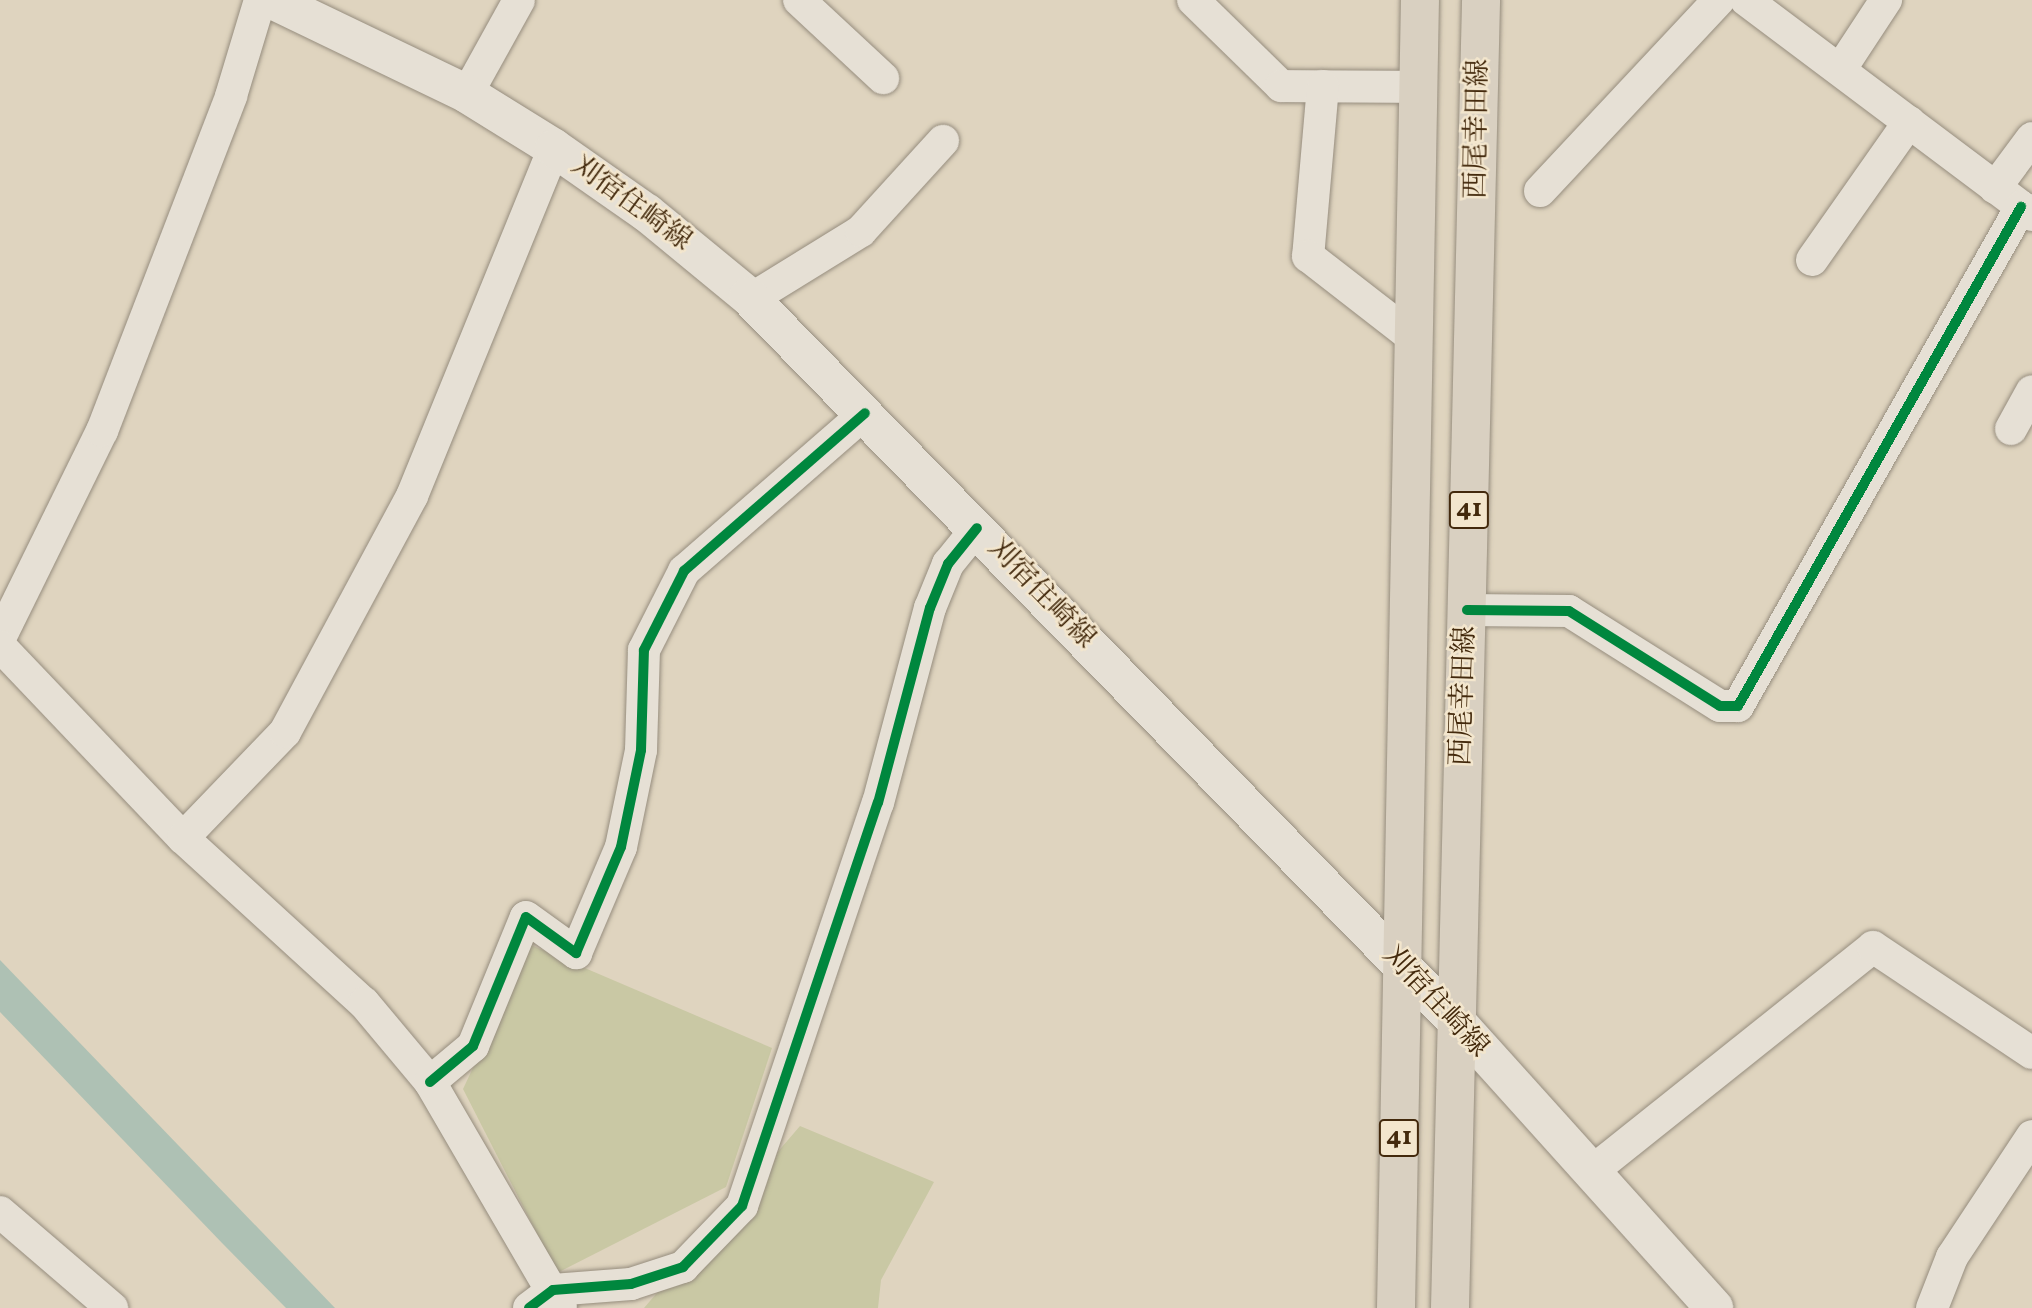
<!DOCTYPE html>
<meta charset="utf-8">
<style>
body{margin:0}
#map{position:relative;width:2032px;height:1308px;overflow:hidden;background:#dfd4bf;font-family:Vollkorn,"Noto Serif JP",serif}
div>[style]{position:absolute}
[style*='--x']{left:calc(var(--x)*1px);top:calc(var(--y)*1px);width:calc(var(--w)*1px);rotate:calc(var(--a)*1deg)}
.green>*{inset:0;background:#c9c8a4}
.water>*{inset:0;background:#aec1b4}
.roads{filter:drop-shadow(0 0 2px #968d7e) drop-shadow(0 0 2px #968d7e)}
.street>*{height:32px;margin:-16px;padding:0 16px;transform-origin:16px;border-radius:16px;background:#e6e0d5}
.secondary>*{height:38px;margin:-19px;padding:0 19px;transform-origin:19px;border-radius:19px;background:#e6e0d5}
.primary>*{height:38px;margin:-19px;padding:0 19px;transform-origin:19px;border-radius:19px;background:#d9d0c1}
.cycleway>*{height:10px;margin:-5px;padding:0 5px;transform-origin:5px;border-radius:5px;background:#00873e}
span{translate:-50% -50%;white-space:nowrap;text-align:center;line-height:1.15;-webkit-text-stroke:5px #f3e6cd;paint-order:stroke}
.shield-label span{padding:2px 5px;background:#f3e6cd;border:2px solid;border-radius:5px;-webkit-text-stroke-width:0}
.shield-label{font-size:26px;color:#43290c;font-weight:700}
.street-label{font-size:28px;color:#43290c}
</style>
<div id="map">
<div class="green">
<div style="clip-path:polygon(531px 945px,772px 1048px,726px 1187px,557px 1273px,463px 1089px)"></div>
<div style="clip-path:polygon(800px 1126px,934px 1182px,881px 1280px,878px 1308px,644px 1308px)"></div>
</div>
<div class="water">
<div style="clip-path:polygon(0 960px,335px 1308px,286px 1308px,223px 1244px,0 1012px)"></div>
</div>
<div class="roads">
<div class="street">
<div style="--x:799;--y:0;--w:115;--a:42.9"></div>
<div style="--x:1193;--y:0;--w:123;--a:44.3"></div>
<div style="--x:1281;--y:86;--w:138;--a:0.4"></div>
<div style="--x:1746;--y:0;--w:358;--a:36.9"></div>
<div style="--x:1840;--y:70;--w:84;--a:-56.7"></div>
<div style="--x:1323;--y:86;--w:171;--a:95"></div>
<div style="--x:1308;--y:256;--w:130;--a:37.8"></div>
<div style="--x:467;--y:94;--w:107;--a:-61"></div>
<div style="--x:1995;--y:188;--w:62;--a:-53.5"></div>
<div style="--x:1540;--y:191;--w:262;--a:-46.9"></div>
<div style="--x:1812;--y:260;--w:169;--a:-54.9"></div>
<div style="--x:751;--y:299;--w:129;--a:-31.7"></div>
<div style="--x:861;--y:231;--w:122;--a:-47.7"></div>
<div style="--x:2011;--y:429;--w:43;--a:-61.1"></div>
<div style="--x:1467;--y:610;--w:102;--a:0.6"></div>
<div style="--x:1569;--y:611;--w:178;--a:32.2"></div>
<div style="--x:1720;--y:706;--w:18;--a:0"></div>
<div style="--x:1738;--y:706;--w:574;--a:-60.44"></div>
<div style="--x:0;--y:638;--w:231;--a:-63.8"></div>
<div style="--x:102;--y:431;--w:359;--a:-68.9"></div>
<div style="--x:231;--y:96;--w:100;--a:-73.2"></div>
<div style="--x:0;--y:646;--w:265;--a:46.4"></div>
<div style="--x:183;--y:838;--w:245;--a:42.4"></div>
<div style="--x:364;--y:1003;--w:103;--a:50.1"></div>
<div style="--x:430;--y:1082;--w:260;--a:59.8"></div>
<div style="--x:183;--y:838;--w:147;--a:-46.1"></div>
<div style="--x:285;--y:732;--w:268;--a:-61.7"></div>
<div style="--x:412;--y:496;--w:376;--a:-67.8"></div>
<div style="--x:430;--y:1082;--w:56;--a:-39.9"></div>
<div style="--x:473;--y:1046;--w:139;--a:-67.7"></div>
<div style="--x:526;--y:917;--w:62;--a:35.8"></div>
<div style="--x:576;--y:953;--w:115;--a:-67"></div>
<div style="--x:621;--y:847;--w:99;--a:-78.3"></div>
<div style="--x:641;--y:750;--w:100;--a:-88.3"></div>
<div style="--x:644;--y:650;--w:89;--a:-63.1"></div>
<div style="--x:684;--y:571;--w:240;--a:-41.1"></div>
<div style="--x:1590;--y:1173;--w:362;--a:-38.6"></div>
<div style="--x:1873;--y:947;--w:191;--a:33.7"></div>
<div style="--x:0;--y:1212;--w:148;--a:40.6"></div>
<div style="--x:529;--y:1308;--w:30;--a:-37"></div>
<div style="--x:553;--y:1290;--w:78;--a:-4.4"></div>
<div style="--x:631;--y:1284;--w:55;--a:-18.1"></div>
<div style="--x:683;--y:1267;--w:85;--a:-46"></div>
<div style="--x:742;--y:1206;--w:425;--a:-71.4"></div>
<div style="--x:878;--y:803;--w:202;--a:-75.1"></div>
<div style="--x:930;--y:608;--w:48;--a:-67.8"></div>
<div style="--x:948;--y:564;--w:46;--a:-51.1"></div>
<div style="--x:1932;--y:1308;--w:55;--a:-68.6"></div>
<div style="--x:1952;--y:1257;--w:145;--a:-56.5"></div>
</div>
<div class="secondary">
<div style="--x:272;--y:0;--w:216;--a:25.7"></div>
<div style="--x:467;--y:94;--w:102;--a:31.8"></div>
<div style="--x:554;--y:148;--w:113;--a:35"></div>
<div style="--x:647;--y:213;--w:131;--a:39.4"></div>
<div style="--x:748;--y:296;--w:1013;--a:45.68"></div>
<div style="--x:1456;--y:1021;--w:386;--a:48"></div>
</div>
<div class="primary">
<div style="--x:1396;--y:1308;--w:1308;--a:-88.95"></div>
<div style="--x:1450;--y:1308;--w:1308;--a:-88.64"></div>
</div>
</div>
<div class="cycleway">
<div style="--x:1467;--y:610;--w:102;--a:0.6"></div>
<div style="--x:1569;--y:611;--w:178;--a:32.2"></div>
<div style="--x:1720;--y:706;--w:18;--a:0"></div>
<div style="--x:1738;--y:706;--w:574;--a:-60.44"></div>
<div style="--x:430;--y:1082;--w:56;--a:-39.9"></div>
<div style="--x:473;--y:1046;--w:139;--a:-67.7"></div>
<div style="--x:526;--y:917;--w:62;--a:35.8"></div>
<div style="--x:576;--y:953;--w:115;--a:-67"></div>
<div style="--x:621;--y:847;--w:99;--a:-78.3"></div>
<div style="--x:641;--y:750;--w:100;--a:-88.3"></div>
<div style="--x:644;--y:650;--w:89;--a:-63.1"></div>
<div style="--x:684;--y:571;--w:240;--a:-41.1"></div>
<div style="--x:529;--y:1308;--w:30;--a:-37"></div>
<div style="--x:553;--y:1290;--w:78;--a:-4.4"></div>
<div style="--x:631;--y:1284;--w:55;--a:-18.1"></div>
<div style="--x:683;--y:1267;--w:85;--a:-46"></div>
<div style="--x:742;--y:1206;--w:425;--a:-71.4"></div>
<div style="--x:878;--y:803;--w:202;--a:-75.1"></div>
<div style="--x:930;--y:608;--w:48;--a:-67.8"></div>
<div style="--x:948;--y:564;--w:46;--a:-51.1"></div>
</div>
<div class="shield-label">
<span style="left:1469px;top:510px">41</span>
<span style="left:1399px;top:1138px">41</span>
</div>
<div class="street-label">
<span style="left:1478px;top:129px;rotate:-89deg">西尾幸田線</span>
<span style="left:631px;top:204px;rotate:36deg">刈宿住崎線</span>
<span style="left:1041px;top:594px;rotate:46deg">刈宿住崎線</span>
<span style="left:1464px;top:696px;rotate:-88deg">西尾幸田線</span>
<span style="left:1435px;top:1002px;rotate:47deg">刈宿住崎線</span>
</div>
</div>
